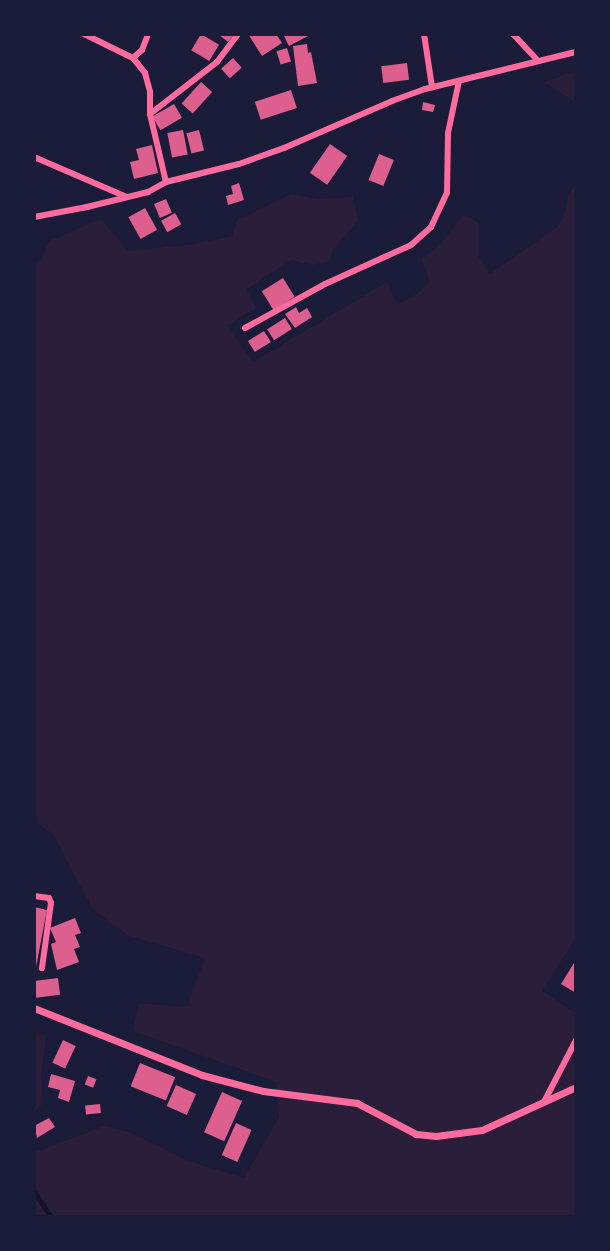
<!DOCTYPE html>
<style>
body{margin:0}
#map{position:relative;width:610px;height:1251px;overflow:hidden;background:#1b1b3a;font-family:"Exo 2",sans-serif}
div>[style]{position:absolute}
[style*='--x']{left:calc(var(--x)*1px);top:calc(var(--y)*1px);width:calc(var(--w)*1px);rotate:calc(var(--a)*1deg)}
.green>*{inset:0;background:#2a1e3b}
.stream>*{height:4.5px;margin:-2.25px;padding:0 2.25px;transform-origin:2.25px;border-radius:2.25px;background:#12122b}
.building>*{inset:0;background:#dd5f8e;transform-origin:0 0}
.minor>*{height:6px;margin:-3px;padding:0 3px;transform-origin:3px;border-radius:3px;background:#ff6b9d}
.tertiary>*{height:7px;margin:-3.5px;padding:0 3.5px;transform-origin:3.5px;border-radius:3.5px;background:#ff6b9d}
span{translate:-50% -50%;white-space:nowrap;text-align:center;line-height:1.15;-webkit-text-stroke:5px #1b1b3a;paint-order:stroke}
.frame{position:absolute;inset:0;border:36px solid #1b1b3a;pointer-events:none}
</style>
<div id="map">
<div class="green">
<div style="clip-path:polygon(575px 71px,575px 102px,544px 82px)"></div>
<div style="clip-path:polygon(575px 185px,576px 938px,542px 991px,575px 1013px,575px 1216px,35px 1216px,35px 1152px,105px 1126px,132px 1133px,189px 1161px,244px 1178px,279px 1117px,276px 1082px,133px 1031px,139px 1003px,187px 1007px,205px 958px,127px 935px,92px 908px,53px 834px,35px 822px,34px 265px,40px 262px,49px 241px,101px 219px,128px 251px,195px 244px,232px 236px,237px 220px,292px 194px,317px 199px,353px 197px,358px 221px,333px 250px,329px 261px,312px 265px,292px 260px,246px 289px,256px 308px,227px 326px,253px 362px,387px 282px,397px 304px,417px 294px,430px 282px,422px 259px,440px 245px,463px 215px,478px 222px,478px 256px,490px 274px,557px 227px,564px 216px,568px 196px)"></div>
<div style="clip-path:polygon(35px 1031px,46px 1036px,41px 1078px,43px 1103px,35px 1111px)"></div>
</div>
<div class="stream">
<div style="--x:34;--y:1191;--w:30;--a:56"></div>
</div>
<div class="building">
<div style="left:201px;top:34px;width:21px;height:19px;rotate:31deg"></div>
<div style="clip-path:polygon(218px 34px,234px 34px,228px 42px)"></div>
<div style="clip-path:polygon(248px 34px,276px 34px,282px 43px,262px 56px)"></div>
<div style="clip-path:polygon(283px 34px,307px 34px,308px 36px,289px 46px)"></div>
<div style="clip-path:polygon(307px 44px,308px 53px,311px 52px,317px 83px,298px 86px,293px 46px)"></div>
<div style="left:287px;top:48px;width:14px;height:11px;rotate:73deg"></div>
<div style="left:233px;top:58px;width:13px;height:16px;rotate:48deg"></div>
<div style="left:407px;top:63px;width:17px;height:26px;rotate:83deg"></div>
<div style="left:201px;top:82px;width:15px;height:29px;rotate:42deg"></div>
<div style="left:291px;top:90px;width:19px;height:38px;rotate:72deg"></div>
<div style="clip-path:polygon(423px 102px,435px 105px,433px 112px,422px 110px)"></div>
<div style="left:174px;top:104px;width:16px;height:25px;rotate:60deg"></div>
<div style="left:183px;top:130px;width:25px;height:16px;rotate:79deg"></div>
<div style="left:199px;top:130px;width:21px;height:13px;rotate:76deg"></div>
<div style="left:330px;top:144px;width:21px;height:35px;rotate:35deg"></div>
<div style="clip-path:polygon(152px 145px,158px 173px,134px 179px,130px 162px,139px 160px,136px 149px)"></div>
<div style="left:379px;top:154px;width:16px;height:28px;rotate:22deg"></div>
<div style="clip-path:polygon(239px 183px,244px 200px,228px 205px,226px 196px,233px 194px,231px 186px)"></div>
<div style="left:166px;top:199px;width:15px;height:13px;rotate:67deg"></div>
<div style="left:145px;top:208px;width:25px;height:19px;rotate:61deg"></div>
<div style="left:175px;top:213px;width:13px;height:16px;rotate:61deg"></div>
<div style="left:283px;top:278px;width:22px;height:25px;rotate:58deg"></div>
<div style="clip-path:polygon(296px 307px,299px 313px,307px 308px,312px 317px,295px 328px,285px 314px)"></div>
<div style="left:285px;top:318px;width:13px;height:21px;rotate:58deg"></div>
<div style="left:264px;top:331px;width:13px;height:19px;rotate:58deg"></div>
<div style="clip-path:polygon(34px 907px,47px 910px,36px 967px,34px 967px)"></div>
<div style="clip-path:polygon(75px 918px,81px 933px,75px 935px,80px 947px,74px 949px,79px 962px,57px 970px,51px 944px,56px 942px,50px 928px)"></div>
<div style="clip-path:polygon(574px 963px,576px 964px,576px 993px,561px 984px)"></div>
<div style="left:58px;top:978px;width:17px;height:24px;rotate:83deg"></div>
<div style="left:63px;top:1040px;width:14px;height:25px;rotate:25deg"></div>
<div style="left:140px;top:1063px;width:38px;height:25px;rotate:22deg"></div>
<div style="clip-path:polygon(51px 1074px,75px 1081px,69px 1102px,58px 1098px,60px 1090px,48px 1087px)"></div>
<div style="left:88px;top:1076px;width:9px;height:9px;rotate:21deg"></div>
<div style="left:176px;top:1085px;width:22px;height:23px;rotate:24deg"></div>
<div style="left:222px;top:1092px;width:22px;height:44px;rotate:24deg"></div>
<div style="left:100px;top:1104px;width:9px;height:15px;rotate:84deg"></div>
<div style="clip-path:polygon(49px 1118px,55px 1127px,37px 1138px,34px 1126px)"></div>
<div style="left:236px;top:1123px;width:17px;height:35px;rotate:24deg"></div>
</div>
<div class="minor">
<div style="--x:84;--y:34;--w:55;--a:26.1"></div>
<div style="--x:133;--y:58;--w:19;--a:51"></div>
<div style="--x:145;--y:73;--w:20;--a:75"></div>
<div style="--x:150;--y:92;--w:22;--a:90"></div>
<div style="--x:150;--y:114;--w:70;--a:76.8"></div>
<div style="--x:424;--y:34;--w:54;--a:81.4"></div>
<div style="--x:513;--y:34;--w:37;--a:47"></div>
<div style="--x:133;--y:58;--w:12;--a:-42"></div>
<div style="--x:142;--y:50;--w:17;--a:-69"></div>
<div style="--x:150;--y:114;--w:85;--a:-37.8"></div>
<div style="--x:217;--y:62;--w:35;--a:-53"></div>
<div style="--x:34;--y:157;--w:101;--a:23.3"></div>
<div style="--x:34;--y:217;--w:54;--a:-10.7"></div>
<div style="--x:87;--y:207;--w:63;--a:-13.8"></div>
<div style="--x:148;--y:192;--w:21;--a:-29"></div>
<div style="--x:166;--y:182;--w:75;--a:-13.9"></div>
<div style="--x:239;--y:164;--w:48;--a:-19.6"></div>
<div style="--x:284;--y:148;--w:118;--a:-23.5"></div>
<div style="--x:392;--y:101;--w:35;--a:-20"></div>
<div style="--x:425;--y:89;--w:155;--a:-13.8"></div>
<div style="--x:245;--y:328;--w:91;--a:-28.8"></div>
<div style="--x:325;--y:284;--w:94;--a:-24.4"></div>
<div style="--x:411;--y:245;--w:27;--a:-42"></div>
<div style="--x:431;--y:227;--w:38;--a:-65"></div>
<div style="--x:447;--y:192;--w:59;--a:-89"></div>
<div style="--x:448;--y:133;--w:53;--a:-78.1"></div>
<div style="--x:34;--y:896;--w:15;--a:8"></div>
<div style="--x:49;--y:898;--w:5;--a:68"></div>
<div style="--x:51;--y:903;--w:66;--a:97.9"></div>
<div style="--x:544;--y:1102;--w:70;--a:-62.7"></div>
</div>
<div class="tertiary">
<div style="--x:34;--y:1008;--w:181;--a:21.7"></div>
<div style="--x:202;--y:1075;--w:63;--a:14.7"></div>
<div style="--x:263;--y:1091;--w:95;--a:7.3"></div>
<div style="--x:357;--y:1103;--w:67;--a:27.7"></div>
<div style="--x:416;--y:1134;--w:20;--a:6"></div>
<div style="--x:436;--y:1136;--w:46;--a:-7.4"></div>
<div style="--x:482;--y:1130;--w:103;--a:-24.6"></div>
</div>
<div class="frame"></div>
</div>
